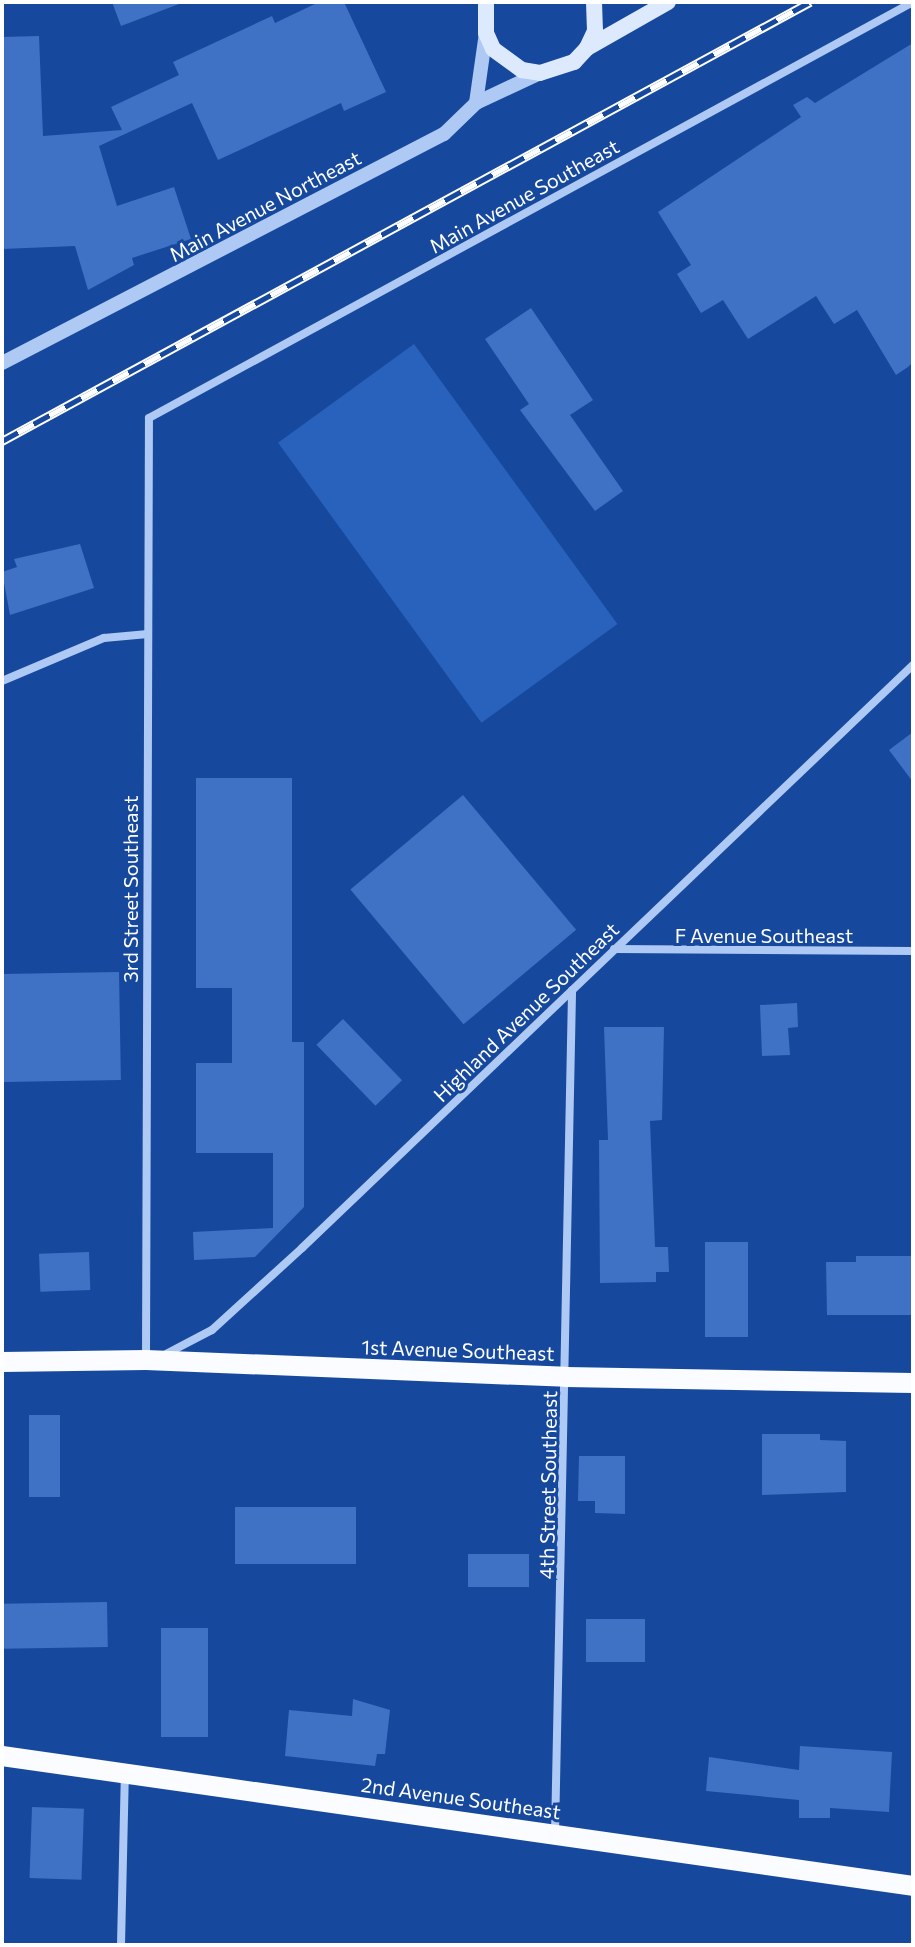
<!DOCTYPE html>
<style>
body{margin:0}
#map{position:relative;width:915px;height:1947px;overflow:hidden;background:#16499e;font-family:Commissioner,sans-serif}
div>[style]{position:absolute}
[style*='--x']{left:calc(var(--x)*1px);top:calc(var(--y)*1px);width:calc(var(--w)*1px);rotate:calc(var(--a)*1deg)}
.green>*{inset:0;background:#2962bc;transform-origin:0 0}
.building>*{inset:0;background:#3f72c4;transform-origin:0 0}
.minor>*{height:8px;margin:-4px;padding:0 4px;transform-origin:4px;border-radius:4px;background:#aec9f3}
.tertiary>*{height:14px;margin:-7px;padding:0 7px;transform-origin:7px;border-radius:7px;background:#aec9f3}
.secondary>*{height:16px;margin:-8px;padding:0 8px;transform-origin:8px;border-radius:8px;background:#dde9fd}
.primary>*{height:20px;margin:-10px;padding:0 10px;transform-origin:10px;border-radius:10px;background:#fafcff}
.rail>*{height:9px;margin-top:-4.5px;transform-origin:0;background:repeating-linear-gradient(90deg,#16499e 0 18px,#fff 0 36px);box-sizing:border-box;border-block:2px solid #fff}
span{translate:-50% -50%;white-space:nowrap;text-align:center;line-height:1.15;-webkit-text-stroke:6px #16499e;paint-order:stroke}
.street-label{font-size:20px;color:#fff}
.frame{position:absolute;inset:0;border:4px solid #fff;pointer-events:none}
</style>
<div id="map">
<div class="green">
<div style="left:414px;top:344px;width:346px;height:168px;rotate:54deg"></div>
</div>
<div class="building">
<div style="clip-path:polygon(112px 2px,178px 2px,179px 4px,121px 26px)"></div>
<div style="clip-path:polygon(319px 2px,344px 2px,386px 92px,344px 111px,341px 103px,218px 160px,192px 103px,99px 146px,117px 206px,174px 187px,191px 239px,132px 258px,134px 265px,88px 290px,75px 246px,2px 249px,2px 37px,39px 36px,43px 136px,122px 130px,111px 107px,179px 75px,173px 62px,272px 16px,275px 23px)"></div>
<div style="clip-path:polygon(913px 43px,913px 362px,908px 367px,896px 375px,857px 310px,834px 324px,816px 296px,748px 339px,723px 300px,701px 313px,677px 274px,691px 265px,658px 212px,801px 117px,793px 105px,807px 97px,815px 103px)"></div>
<div style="clip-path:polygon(531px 308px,593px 400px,570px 415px,623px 491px,595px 511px,520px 410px,529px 404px,485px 339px)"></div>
<div style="clip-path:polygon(80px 544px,94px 588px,10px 615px,2px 572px,17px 567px,14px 559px)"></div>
<div style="clip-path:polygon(913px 732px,913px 782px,889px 750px)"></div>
<div style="clip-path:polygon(196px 778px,292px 778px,292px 1042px,304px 1042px,304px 1207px,255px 1257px,194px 1260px,193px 1232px,273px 1228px,273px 1153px,196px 1153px,196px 1063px,232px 1063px,232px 988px,196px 988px)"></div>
<div style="left:463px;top:795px;width:176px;height:147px;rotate:50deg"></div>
<div style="left:119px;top:972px;width:108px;height:117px;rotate:89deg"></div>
<div style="clip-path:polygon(797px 1003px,798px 1027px,788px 1028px,790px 1055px,762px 1056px,760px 1005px)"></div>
<div style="left:343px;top:1019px;width:85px;height:37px;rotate:46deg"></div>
<div style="clip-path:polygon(604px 1027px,664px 1027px,662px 1120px,650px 1121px,655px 1247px,668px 1247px,669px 1272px,656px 1272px,656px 1282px,600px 1283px,599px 1140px,608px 1140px)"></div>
<div style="left:705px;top:1242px;width:43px;height:95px"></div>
<div style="left:89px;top:1252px;width:38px;height:50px;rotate:88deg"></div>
<div style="clip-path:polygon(856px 1256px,913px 1256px,913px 1315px,827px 1315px,826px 1262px,856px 1262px)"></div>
<div style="left:29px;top:1415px;width:31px;height:82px"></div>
<div style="clip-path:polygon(762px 1434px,820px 1434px,820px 1440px,846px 1441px,846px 1492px,762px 1495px)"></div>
<div style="clip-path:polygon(579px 1456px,625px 1456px,625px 1514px,595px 1513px,595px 1501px,578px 1501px)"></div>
<div style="left:356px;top:1507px;width:57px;height:121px;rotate:90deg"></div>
<div style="left:468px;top:1554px;width:61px;height:33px"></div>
<div style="left:107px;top:1602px;width:45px;height:105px;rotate:89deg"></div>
<div style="left:586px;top:1619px;width:59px;height:43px"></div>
<div style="left:161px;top:1628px;width:47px;height:109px"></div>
<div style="clip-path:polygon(353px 1699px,390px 1710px,385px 1754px,377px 1754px,375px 1766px,285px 1756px,289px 1710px,352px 1716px)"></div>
<div style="clip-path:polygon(800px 1746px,892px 1752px,889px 1812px,830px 1808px,830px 1818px,799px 1818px,799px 1800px,706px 1791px,709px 1757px,799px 1770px)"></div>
<div style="left:32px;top:1807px;width:52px;height:71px;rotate:2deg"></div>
</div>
<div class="minor">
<div style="--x:2;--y:681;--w:111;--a:-22.9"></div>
<div style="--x:104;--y:638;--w:44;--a:-5.2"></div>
<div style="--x:614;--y:949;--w:299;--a:0.4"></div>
<div style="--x:166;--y:1354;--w:52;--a:-27.6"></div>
<div style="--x:212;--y:1330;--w:122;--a:-42.3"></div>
<div style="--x:302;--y:1248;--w:845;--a:-43.66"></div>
<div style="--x:146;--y:1360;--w:942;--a:-89.82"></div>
<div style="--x:149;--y:418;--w:870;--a:-28.57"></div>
<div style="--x:555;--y:1833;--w:843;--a:-88.84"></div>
<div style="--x:121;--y:1945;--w:171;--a:-88.7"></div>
</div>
<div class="tertiary">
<div style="--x:476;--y:103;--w:71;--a:-81.9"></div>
<div style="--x:2;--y:363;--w:498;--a:-27.4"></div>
<div style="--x:444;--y:134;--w:45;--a:-44.1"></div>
<div style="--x:476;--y:103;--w:71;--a:-25.1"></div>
</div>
<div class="secondary">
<div style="--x:486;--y:2;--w:31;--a:90"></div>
<div style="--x:486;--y:33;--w:17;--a:66"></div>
<div style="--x:493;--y:49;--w:36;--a:36"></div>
<div style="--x:522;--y:70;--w:18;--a:9"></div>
<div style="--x:540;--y:73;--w:36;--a:-18"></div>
<div style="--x:574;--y:62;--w:19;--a:-47"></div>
<div style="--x:587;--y:48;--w:19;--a:-65"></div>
<div style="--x:595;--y:31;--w:29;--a:-92"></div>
<div style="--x:587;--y:48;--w:93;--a:-29.6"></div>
</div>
<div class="primary">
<div style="--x:2;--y:1362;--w:144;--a:-0.8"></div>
<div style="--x:146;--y:1360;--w:420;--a:2.3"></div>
<div style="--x:566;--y:1377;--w:347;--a:1"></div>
<div style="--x:2;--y:1756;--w:920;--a:8.12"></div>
</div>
<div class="rail">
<div style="--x:2;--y:441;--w:920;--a:-28.52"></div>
</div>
<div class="street-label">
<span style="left:524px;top:196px;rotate:-29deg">Main Avenue Southeast</span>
<span style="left:265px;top:206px;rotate:-28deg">Main Avenue Northeast</span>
<span style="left:130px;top:889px;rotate:-90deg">3rd Street Southeast</span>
<span style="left:764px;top:935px">F Avenue Southeast</span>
<span style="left:526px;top:1012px;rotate:-44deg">Highland Avenue Southeast</span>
<span style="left:458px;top:1350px;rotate:2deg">1st Avenue Southeast</span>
<span style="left:548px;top:1485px;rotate:-89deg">4th Street Southeast</span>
<span style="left:461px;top:1798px;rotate:8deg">2nd Avenue Southeast</span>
</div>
<div class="frame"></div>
</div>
